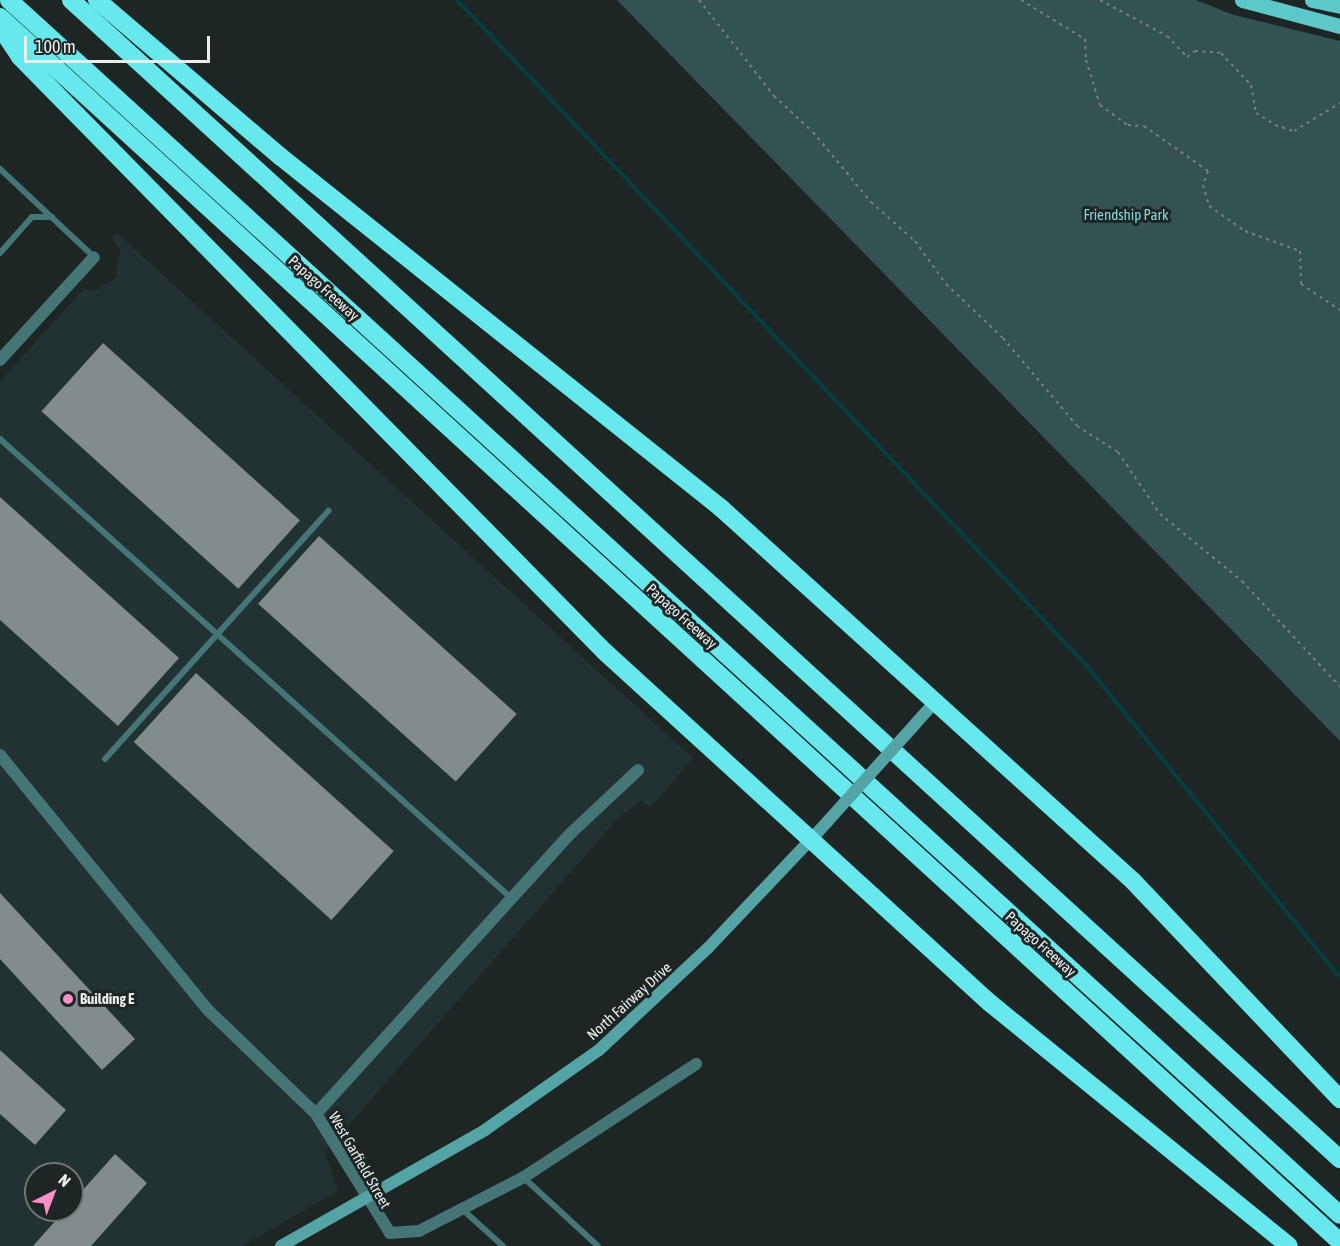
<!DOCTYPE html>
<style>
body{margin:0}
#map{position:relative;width:1340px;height:1246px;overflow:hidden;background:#1d2525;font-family:"Asap Condensed",sans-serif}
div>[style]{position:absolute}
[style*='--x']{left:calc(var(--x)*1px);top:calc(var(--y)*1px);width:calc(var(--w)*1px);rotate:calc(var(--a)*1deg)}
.built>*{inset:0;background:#223131}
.green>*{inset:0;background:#355252}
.stream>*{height:4px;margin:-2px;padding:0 2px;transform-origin:2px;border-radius:2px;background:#043e3f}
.building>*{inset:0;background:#838c8c;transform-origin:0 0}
.path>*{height:2px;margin-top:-1px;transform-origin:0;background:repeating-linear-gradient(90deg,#787f7f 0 3px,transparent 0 7.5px)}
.lane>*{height:6px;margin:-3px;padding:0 3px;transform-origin:3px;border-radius:3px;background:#467576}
.street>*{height:12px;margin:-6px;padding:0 6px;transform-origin:6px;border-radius:6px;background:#467576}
.secondary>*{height:12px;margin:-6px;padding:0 6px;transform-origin:6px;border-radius:6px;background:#54a3a5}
.primary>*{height:15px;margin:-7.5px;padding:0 7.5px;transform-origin:7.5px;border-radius:7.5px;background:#5ec7ca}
.highway>*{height:18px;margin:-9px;padding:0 9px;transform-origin:9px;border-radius:9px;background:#66e8ec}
.secondary-bridge>*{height:12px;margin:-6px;padding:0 6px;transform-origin:6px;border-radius:6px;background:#54a3a5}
.dots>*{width:16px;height:16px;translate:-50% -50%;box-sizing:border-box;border:3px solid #1d2525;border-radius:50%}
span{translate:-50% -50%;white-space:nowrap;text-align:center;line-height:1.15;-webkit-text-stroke:6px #1d2525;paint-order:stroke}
.park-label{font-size:15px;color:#80d7d9}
.street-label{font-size:15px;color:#e8eded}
.poi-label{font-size:15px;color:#e8eded;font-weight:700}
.left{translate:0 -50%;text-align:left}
.north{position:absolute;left:24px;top:1162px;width:60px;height:60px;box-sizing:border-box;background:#1d2525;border:2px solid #6e7575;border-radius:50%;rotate:42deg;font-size:16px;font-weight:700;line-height:24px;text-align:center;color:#e8eded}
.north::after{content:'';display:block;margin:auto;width:21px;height:27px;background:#fa8fc8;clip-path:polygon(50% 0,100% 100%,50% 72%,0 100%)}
.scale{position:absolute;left:24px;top:36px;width:186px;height:27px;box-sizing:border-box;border:3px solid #e8eded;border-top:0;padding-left:8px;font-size:18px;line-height:21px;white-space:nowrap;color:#e8eded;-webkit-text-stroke:4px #1d2525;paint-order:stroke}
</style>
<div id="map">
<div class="built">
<div style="clip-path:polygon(evenodd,117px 233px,693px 758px,650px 808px,642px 800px,619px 817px,325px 1152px,338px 1191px,242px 1246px,0 1246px,0 381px,84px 289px,94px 291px,116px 278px,120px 250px,112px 238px,117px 233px,36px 1174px,72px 1174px,72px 1210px,36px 1210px,36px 1174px)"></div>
</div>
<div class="green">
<div style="clip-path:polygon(617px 0,1196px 0,1234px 15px,1340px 41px,1340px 741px)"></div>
</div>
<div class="stream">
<div style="--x:457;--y:0;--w:915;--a:46.59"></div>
<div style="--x:1086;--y:665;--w:403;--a:50.9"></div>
</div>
<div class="building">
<div style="left:103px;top:343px;width:265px;height:92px;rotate:42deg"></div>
<div style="clip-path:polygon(0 497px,179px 658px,118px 726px,0 620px)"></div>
<div style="left:319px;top:536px;width:266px;height:91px;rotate:42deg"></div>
<div style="left:196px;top:673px;width:266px;height:93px;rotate:42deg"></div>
<div style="clip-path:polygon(0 893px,135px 1039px,102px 1070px,0 959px)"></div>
<div style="clip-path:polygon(0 1050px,66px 1110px,35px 1145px,0 1114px)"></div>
<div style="clip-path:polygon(115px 1154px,147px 1183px,91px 1246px,33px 1246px,65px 1210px,72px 1210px,72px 1202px)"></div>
</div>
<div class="path">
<div style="--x:699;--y:0;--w:122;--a:52"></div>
<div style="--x:774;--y:96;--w:53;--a:42.7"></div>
<div style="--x:813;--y:132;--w:91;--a:50.4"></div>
<div style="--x:871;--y:202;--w:59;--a:41.6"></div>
<div style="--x:915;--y:241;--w:53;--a:54.2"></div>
<div style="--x:946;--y:284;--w:79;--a:43.5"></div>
<div style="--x:1003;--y:338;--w:115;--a:49.9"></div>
<div style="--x:1077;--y:426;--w:49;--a:32.4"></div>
<div style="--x:1118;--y:452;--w:75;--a:55.9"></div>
<div style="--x:1160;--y:514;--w:106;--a:39.3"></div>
<div style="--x:1242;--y:581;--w:144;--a:47.2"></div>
<div style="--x:1021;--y:0;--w:75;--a:31.4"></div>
<div style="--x:1085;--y:39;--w:21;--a:87"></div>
<div style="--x:1086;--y:60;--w:47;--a:72.7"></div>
<div style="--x:1100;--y:105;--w:34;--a:36"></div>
<div style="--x:1128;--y:125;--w:16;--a:4"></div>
<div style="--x:1144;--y:126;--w:78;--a:35.1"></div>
<div style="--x:1208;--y:171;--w:15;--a:110"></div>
<div style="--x:1203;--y:185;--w:22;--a:74"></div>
<div style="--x:1209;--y:206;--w:44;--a:34.8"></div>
<div style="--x:1245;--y:231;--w:59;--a:20"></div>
<div style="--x:1300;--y:251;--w:33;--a:88"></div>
<div style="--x:1301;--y:284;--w:47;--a:33.7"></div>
<div style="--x:1100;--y:0;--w:76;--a:28.2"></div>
<div style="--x:1167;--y:36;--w:29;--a:46"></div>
<div style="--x:1187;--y:57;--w:10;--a:-37"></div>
<div style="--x:1195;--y:51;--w:26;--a:4"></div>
<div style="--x:1221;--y:53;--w:44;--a:46.8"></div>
<div style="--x:1251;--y:85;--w:28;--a:80"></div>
<div style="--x:1256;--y:113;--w:22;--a:32"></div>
<div style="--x:1275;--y:125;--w:20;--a:18"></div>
<div style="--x:1294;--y:131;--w:54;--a:-31.3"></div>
</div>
<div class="lane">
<div style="--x:0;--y:169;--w:129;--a:43.1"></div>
<div style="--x:0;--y:253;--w:48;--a:-48.4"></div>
<div style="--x:32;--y:217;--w:20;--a:0"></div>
<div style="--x:0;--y:439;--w:685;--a:41.93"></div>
<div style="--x:105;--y:759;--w:334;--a:-48"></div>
<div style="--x:524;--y:1178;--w:100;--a:42.6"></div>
<div style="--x:462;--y:1209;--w:55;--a:42.1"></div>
</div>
<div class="street">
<div style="--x:0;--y:360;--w:139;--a:-47.6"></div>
<div style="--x:0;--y:755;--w:329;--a:50.8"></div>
<div style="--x:208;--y:1010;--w:150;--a:43.9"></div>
<div style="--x:316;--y:1114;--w:140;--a:58.1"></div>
<div style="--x:390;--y:1233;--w:29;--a:-4"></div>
<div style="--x:419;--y:1231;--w:118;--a:-27.2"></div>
<div style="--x:524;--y:1177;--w:206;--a:-33.3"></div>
<div style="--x:316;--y:1114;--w:379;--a:-47.8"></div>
<div style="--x:571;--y:833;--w:92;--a:-43.2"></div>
</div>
<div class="secondary">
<div style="--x:916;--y:723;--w:28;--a:-48"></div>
<div style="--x:281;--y:1246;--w:235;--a:-29.6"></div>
<div style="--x:485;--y:1130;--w:139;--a:-35.1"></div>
<div style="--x:599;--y:1050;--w:149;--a:-43.1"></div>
<div style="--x:708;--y:948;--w:173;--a:-46.6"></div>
</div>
<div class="primary">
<div style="--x:1242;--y:0;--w:101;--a:14.9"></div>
<div style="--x:1312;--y:0;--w:29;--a:12"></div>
</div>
<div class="highway">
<div style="--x:9;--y:0;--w:1802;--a:42.39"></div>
<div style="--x:71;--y:0;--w:1719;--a:42.41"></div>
<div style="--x:97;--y:0;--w:242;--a:40.5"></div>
<div style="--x:281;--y:157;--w:563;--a:38.58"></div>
<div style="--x:721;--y:508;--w:556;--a:42.16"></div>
<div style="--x:1133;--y:881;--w:301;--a:46.5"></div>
<div style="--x:0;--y:17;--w:1816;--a:42.43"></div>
<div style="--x:0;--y:27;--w:36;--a:56"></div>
<div style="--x:20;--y:57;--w:834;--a:45.49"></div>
<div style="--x:605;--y:652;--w:521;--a:42.36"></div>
<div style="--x:990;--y:1003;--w:385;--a:39.1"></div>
</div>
<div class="secondary-bridge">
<div style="--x:827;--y:822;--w:133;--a:-48"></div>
</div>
<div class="dots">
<div style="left:68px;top:999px;background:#fa8fc8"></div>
</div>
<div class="park-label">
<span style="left:1126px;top:215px">Friendship Park</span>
</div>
<div class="street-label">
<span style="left:324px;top:288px;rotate:42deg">Papago Freeway</span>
<span style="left:682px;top:616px;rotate:42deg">Papago Freeway</span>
<span style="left:1041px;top:944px;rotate:42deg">Papago Freeway</span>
<span style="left:629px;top:1001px;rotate:-42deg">North Fairway Drive</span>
<span style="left:360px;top:1160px;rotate:60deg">West Garfield Street</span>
</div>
<div class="poi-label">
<span class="left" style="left:80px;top:999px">Building E</span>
</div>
<div class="north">N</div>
<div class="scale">100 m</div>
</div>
